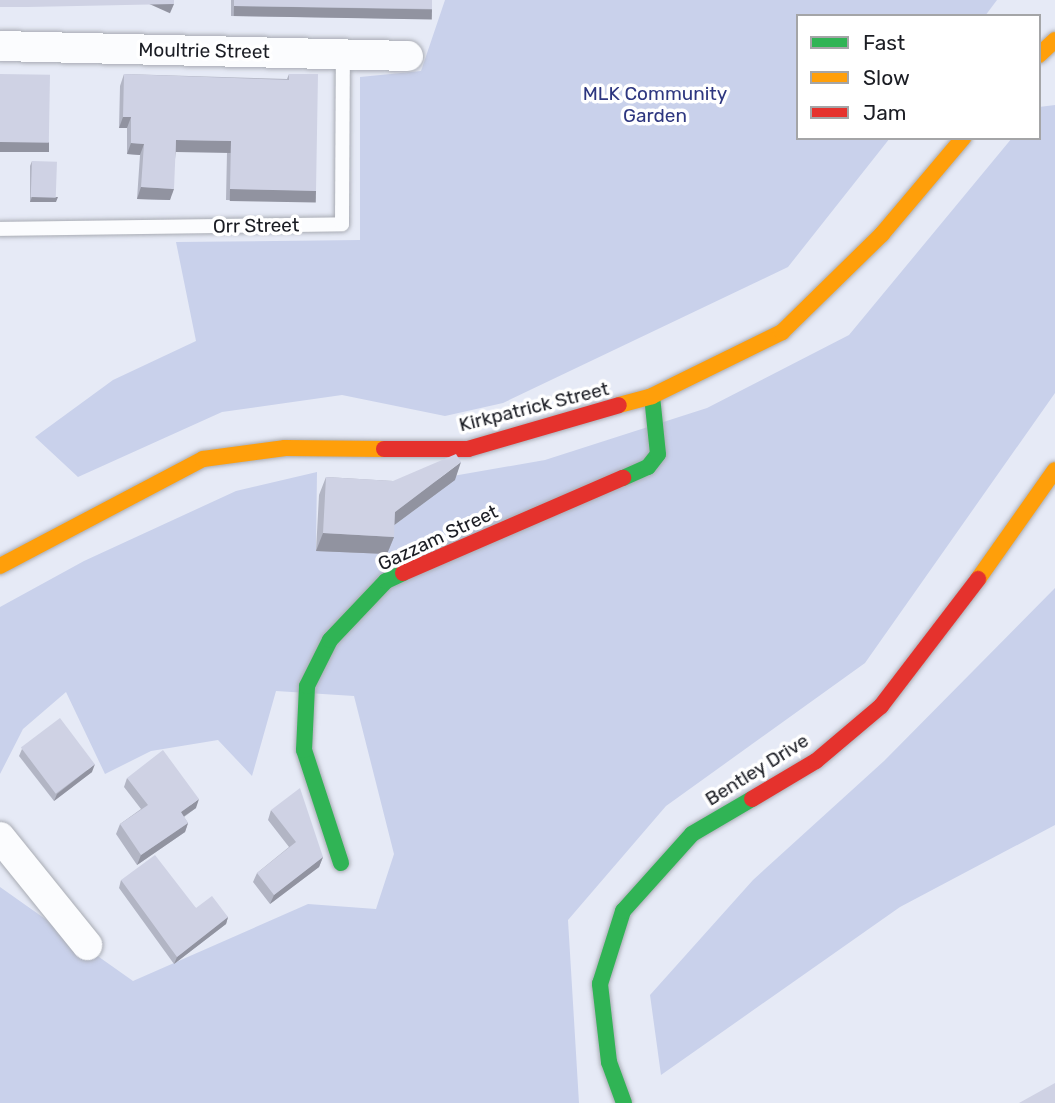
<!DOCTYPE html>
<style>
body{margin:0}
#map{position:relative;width:1055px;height:1103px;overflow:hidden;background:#e6eaf6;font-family:Rubik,sans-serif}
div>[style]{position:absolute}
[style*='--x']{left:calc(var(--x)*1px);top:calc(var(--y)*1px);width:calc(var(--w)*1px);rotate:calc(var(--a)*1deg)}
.green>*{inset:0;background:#c9d1eb}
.roads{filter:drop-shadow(0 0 2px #a8abb3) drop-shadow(0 0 2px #a8abb3)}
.lane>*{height:14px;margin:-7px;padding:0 7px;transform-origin:7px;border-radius:7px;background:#fbfcfe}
.street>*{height:30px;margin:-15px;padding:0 15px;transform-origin:15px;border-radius:15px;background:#fbfcfe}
.fast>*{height:16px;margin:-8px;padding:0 8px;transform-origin:8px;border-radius:8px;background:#30b455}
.slow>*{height:16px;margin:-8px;padding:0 8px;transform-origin:8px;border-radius:8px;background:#ff9f0a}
.jam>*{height:16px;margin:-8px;padding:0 8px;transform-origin:8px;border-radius:8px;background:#e5322d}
.wall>*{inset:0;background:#b2b5c4}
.shaded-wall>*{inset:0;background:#9193a0;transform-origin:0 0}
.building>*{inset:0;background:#cfd2e4;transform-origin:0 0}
span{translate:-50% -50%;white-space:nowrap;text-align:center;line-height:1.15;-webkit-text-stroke:7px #fff;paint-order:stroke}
.street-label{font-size:19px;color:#1b1d24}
.park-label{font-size:19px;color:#2e3780}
.legend{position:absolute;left:796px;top:14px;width:245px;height:126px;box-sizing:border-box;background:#fff;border:2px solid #a4a5a7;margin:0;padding:9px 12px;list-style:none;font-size:21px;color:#1b1d24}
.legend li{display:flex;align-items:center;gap:14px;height:35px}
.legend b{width:35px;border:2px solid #a4a5a7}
</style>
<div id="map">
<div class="green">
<div style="clip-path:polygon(445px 0,997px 0,985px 16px,798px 16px,798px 138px,890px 138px,788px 267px,503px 403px,445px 416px,342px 395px,222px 412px,78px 477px,35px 437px,113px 380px,196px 341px,176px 242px,360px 240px,360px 77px,421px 71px)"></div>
<div style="clip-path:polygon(1055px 105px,1055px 393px,865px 663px,666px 806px,568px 920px,579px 1103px,0 1103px,0 887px,133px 981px,308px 904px,376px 909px,394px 854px,354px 696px,276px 691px,252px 776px,218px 740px,151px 751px,105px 774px,66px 692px,23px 729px,0 774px,0 607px,84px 561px,236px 491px,317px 472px,316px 551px,389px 529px,429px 499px,430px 480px,545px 460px,707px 408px,849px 335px,1012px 138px,1039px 138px,1039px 107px)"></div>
<div style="clip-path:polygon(1055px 588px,1055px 825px,900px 907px,661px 1075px,650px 995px,753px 880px,884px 761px)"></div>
</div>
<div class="roads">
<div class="lane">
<div style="--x:0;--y:229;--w:342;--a:-0.8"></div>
<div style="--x:342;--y:224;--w:170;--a:-89.7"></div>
</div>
<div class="street">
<div style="--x:0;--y:46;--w:408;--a:1.4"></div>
<div style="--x:0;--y:837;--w:139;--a:51.1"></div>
</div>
<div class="fast">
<div style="--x:623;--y:478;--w:27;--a:-24"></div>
<div style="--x:648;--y:467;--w:16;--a:-52"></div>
<div style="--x:658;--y:454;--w:58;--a:-95.9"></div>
<div style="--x:341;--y:863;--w:119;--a:-108.1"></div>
<div style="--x:304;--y:750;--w:64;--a:-87.3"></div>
<div style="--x:307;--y:686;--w:51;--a:-63.4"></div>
<div style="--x:330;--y:640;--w:81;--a:-46.5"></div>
<div style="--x:386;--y:581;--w:19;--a:-25"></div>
<div style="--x:624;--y:1103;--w:44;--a:-110.1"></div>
<div style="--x:609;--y:1062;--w:79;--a:-96.6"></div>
<div style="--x:600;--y:984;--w:77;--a:-72.5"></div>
<div style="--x:623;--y:911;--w:103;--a:-48.1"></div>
<div style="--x:692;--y:834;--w:69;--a:-30.3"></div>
</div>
<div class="slow">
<div style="--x:1039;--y:55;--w:22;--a:-43"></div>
<div style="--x:619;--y:405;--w:34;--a:-15"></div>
<div style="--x:652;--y:396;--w:145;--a:-26.2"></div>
<div style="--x:782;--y:332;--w:140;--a:-44.4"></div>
<div style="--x:882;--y:234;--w:126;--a:-49.8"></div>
<div style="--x:0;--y:566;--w:229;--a:-27.8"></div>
<div style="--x:203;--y:459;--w:83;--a:-7.6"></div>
<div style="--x:285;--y:448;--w:99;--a:0.6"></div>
<div style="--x:978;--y:579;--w:133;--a:-54.8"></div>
</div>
<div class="jam">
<div style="--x:384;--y:449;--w:84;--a:0"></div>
<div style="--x:468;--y:449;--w:157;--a:-16.2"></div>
<div style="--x:403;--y:573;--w:240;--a:-23.4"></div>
<div style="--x:752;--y:799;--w:74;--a:-30.7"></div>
<div style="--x:816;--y:761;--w:85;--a:-40.2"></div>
<div style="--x:881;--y:706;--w:160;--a:-52.6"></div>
</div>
</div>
<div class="wall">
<div style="clip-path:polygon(231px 0,432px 0,432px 9px,429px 19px,231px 16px)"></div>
<div style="clip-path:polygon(124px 74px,287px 79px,289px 74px,316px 191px,312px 202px,226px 200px,227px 152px,176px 151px,170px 200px,137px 199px,140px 155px,127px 154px,127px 128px,119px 128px,120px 86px)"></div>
<div style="clip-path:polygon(32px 161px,56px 202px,30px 202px,30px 166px)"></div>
<div style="clip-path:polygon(326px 477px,393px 481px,455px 480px,394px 525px,394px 537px,387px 554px,316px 551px,319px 495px)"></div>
<div style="clip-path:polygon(22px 749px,92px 772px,54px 801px,19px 756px)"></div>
<div style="clip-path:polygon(127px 778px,196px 808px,184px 817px,188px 823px,185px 832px,137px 865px,116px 834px,120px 824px,141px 809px,124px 787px)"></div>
<div style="clip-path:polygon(271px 810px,323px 857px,319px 867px,270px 904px,253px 882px,257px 873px,289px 847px,268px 820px)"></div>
<div style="clip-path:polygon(121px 880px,196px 908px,228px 917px,226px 924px,174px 964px,119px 888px)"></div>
</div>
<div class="shaded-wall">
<div style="left:174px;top:4px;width:10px;height:174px;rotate:114deg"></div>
<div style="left:234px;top:6px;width:198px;height:10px;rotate:1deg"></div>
<div style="clip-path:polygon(123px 117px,131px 117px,127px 128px,119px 128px)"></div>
<div style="left:176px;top:140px;width:55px;height:12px;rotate:1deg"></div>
<div style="left:0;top:142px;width:49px;height:10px"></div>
<div style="clip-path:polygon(131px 143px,144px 144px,140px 155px,127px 154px)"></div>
<div style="clip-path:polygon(141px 187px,174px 189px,170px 200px,137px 199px)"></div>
<div style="left:230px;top:189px;width:86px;height:12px;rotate:1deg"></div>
<div style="clip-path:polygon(32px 197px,58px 197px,56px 202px,30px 202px)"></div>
<div style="clip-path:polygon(461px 462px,455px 480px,389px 529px,395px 512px)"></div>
<div style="clip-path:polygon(323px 533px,394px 537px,387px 554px,316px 551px)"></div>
<div style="clip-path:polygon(95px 764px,92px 772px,54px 801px,57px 794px)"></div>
<div style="clip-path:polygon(199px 799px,196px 808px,177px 821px,181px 812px)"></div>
<div style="clip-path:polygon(188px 823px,185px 832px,137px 865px,141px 855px)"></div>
<div style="clip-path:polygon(323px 857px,319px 867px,270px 904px,274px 895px)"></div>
<div style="clip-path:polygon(228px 917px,226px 924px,174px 964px,177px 957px)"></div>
</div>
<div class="building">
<div style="clip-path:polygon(0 0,174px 0,174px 4px,28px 7px,0 7px)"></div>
<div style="clip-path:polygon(234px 0,432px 0,432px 9px,234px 6px)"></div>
<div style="left:0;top:74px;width:50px;height:68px;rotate:1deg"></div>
<div style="clip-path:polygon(124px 74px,289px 80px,289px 74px,318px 74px,316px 191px,230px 189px,231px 141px,176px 140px,174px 189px,141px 187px,144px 144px,131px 143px,131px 117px,123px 117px)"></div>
<div style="left:32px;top:161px;width:25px;height:36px;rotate:2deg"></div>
<div style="clip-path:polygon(456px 454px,461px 462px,395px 512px,394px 537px,323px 533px,326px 477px,393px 481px)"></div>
<div style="left:60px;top:718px;width:58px;height:49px;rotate:53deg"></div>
<div style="clip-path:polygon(163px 750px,199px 799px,181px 812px,188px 823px,141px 855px,120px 824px,148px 805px,127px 778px)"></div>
<div style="clip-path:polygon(300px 788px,323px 857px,274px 895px,257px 873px,296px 842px,271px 810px)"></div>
<div style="clip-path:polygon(155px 855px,196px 908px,212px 896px,228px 917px,177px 957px,121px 880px)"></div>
<div style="clip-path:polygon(1055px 1083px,1055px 1103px,1019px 1103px)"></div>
</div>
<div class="street-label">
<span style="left:204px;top:51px;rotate:1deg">Moultrie Street</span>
<span style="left:256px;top:226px;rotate:-1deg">Orr Street</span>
<span style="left:534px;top:407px;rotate:-14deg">Kirkpatrick Street</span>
<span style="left:438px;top:538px;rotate:-25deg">Gazzam Street</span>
<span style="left:757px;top:770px;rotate:-32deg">Bentley Drive</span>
</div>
<div class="park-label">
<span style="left:655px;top:105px">MLK Community<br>Garden</span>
</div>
<ul class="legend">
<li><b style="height:9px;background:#30b455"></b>Fast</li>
<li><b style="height:9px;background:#ff9f0a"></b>Slow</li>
<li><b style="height:9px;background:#e5322d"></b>Jam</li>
</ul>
</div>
